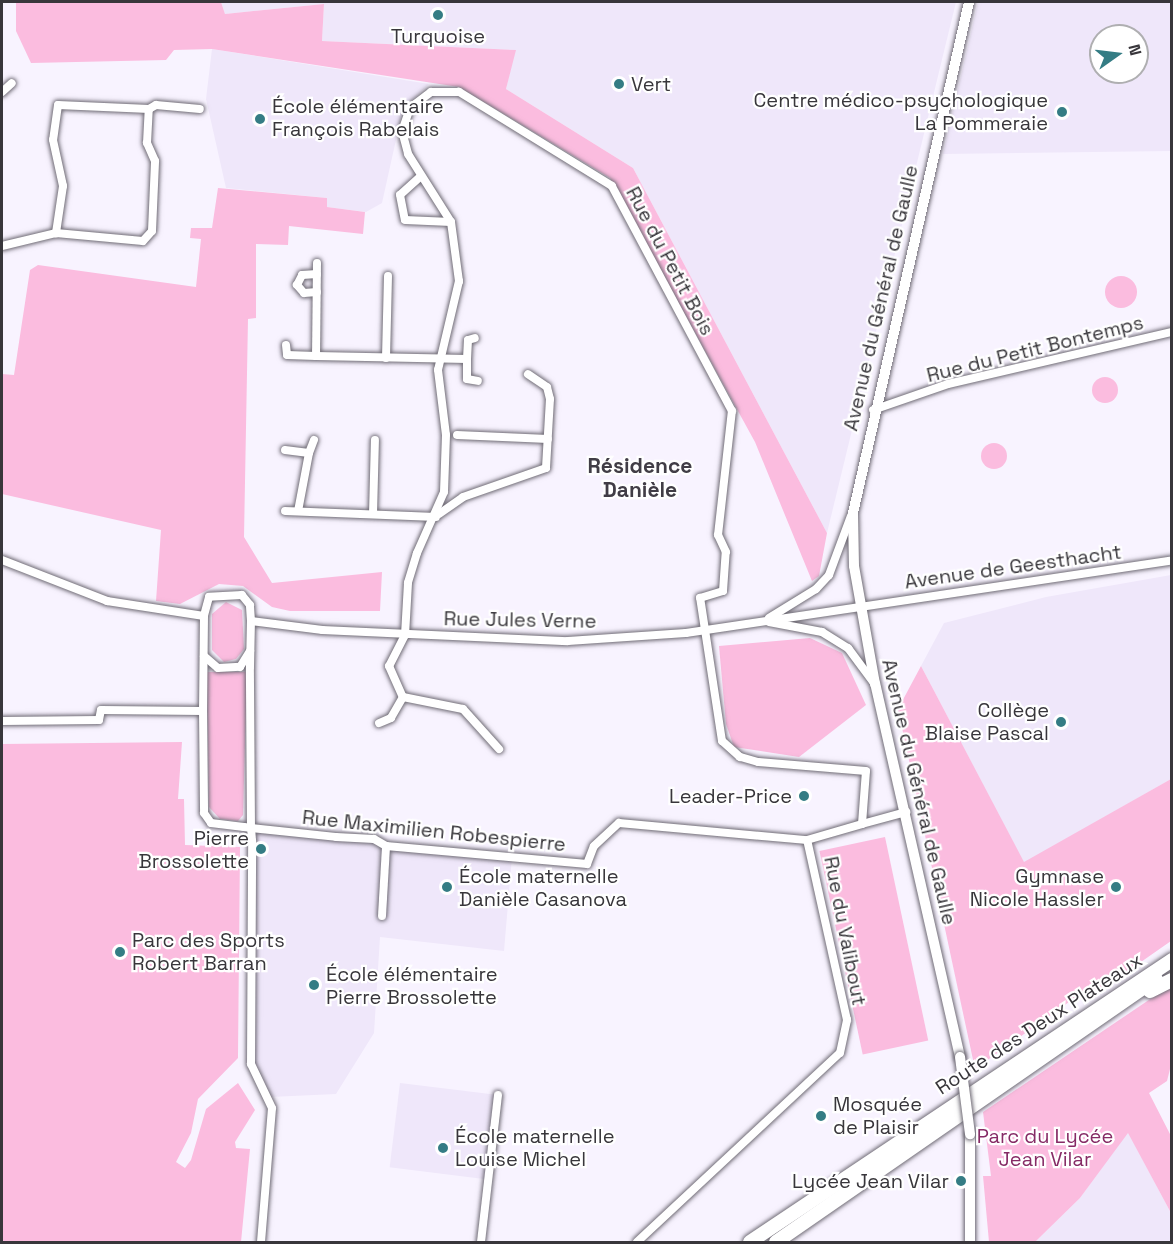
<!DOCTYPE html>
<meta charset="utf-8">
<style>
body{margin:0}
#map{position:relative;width:1173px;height:1244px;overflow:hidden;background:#f8f3ff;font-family:"Space Grotesk",sans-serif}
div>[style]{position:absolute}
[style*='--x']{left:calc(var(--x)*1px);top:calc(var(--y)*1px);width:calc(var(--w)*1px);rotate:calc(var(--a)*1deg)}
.built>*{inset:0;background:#efe7fa;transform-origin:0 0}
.green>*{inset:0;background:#fbbcdf;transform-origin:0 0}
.round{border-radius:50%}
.roads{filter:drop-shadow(0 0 2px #706c76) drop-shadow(0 0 2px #706c76)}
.minor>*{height:8px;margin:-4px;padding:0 4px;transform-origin:4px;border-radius:4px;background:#fff}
.tertiary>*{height:10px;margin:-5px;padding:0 5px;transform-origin:5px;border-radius:5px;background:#fff}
.primary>*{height:14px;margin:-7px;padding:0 7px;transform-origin:7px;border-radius:7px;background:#fff}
.bridges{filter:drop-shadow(0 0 2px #706c76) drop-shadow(0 0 2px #706c76)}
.tertiary-bridge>*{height:10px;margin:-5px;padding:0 5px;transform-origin:5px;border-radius:5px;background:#fff}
.dots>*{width:16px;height:16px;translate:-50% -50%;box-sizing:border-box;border:3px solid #fff;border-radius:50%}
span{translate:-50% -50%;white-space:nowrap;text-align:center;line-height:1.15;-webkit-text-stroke:4.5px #fff;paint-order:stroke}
.poi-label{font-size:20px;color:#38363b}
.left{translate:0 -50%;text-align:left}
.right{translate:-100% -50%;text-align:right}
.street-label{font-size:20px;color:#38363b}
.park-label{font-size:20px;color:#862b66}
.neighbourhood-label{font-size:21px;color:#413d46;font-weight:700}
.frame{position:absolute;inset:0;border:3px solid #38363b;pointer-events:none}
.north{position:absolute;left:1089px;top:24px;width:60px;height:60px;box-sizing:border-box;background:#fff;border:2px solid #afafb1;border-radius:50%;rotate:76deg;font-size:16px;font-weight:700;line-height:24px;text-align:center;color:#38363b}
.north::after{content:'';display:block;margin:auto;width:21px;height:27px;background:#347c84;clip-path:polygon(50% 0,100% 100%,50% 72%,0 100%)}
</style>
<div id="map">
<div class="built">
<div style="clip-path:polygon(221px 2px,956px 2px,827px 533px,633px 168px,506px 89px,515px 50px,322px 41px,324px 4px,225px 14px)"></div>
<div style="clip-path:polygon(evenodd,978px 2px,1171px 2px,1171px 151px,943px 154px,978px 2px,1101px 36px,1137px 36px,1137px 72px,1101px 72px,1101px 36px)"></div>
<div style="clip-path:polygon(212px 49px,429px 84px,403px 108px,382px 203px,366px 212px,327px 207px,327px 198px,226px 188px,206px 99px)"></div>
<div style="clip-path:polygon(1171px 575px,1171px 779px,1024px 863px,921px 666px,944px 623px,1046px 597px)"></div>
<div style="clip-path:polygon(251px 828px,512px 857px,504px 951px,380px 937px,374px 1033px,336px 1094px,270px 1097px,251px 1064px)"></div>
<div style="left:400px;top:1083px;width:99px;height:85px;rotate:7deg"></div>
<div style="clip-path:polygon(1128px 1132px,1171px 1213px,1171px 1242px,1035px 1242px,1080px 1198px)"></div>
</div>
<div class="green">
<div style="clip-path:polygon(16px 2px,221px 2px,225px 14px,324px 4px,322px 41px,516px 50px,506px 89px,633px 168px,827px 533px,819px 576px,812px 581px,755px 442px,610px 178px,459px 87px,212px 49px,174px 50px,166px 60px,31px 63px,16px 31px)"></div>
<div style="clip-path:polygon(218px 188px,327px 198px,327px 207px,365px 212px,363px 234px,289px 226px,288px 245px,256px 244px,256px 318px,248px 319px,244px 537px,272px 583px,382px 572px,380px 611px,290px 611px,272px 607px,243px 586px,219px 584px,180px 604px,156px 601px,161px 530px,2px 494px,2px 374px,14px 375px,30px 270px,38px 265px,196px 287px,201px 239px,190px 238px,191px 228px,212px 228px)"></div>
<div class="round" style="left:1105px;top:276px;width:32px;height:32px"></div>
<div class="round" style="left:1092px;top:377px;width:26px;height:26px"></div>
<div class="round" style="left:981px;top:443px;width:26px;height:26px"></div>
<div style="clip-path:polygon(226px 602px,242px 610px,244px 649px,236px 659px,224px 662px,212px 650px,212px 614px)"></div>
<div style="clip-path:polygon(810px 638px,842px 653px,866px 705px,799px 757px,734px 747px,726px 724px,719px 646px)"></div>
<div style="clip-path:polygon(921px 666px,1024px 862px,1171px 779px,1171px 941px,1108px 985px,1069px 1002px,975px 1069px,898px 709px)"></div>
<div style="clip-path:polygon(207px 672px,247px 672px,243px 815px,238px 821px,220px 819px,209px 807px)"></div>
<div style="clip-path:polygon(182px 742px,178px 799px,184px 799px,185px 845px,240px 847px,238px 1058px,198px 1099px,191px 1133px,176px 1162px,185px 1168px,191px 1160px,206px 1109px,238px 1083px,255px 1110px,235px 1142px,236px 1148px,250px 1149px,241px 1242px,2px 1242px,2px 744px)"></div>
<div style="left:885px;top:837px;width:208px;height:67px;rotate:78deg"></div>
<div style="clip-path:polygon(1171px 985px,1171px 1065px,1167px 1081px,1149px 1093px,1171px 1136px,1171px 1213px,1128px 1133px,1080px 1198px,1035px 1242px,989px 1242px,983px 1176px,991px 1176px,983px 1112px)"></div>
</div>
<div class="roads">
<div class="minor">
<div style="--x:2;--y:92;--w:13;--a:-42"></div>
<div style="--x:149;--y:109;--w:8;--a:-30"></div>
<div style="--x:156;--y:105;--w:44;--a:5.2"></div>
<div style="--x:421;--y:176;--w:28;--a:138"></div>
<div style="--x:400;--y:195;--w:25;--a:79"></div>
<div style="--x:405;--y:220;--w:46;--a:2.5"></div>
<div style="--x:2;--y:246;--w:56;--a:-13.5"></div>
<div style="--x:56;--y:233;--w:87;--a:5.3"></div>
<div style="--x:143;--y:241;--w:13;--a:-48"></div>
<div style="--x:152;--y:231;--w:70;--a:-87.5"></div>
<div style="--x:155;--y:161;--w:20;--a:-114"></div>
<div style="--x:147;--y:143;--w:34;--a:-87"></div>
<div style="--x:149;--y:109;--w:91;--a:-177.5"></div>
<div style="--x:58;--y:105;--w:35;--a:98"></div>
<div style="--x:53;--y:140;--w:47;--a:77.7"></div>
<div style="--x:63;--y:186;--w:48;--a:98.5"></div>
<div style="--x:317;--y:263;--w:93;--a:90.6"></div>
<div style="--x:316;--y:356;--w:151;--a:1.1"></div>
<div style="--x:467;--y:359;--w:19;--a:-87"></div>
<div style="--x:468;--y:340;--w:7;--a:-16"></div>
<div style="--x:317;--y:292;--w:13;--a:176"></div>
<div style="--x:304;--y:293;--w:11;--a:-131"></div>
<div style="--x:297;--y:285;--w:11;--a:-63"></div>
<div style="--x:302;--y:275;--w:15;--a:-4"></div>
<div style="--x:286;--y:345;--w:10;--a:84"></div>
<div style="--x:287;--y:355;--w:29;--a:2"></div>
<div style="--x:386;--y:358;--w:82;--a:-88.6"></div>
<div style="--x:467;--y:359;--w:20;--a:90"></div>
<div style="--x:467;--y:379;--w:11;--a:10"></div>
<div style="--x:873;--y:410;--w:79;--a:-19.1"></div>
<div style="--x:948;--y:384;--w:230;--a:-13.1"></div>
<div style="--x:457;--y:435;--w:91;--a:2.5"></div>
<div style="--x:285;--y:450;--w:24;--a:7"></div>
<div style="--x:309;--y:453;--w:59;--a:100.7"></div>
<div style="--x:309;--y:453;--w:14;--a:-69"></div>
<div style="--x:285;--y:511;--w:151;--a:2.3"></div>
<div style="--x:373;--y:514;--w:74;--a:-88.5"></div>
<div style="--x:439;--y:514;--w:29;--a:-35"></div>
<div style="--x:463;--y:497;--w:88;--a:-19.3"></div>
<div style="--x:546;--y:468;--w:69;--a:-86.7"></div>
<div style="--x:550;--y:399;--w:12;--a:-104"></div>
<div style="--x:547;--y:387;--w:23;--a:-146"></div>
<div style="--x:2;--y:560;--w:113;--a:21.3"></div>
<div style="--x:107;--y:601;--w:98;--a:8.8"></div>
<div style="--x:769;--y:618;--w:55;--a:-31.7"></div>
<div style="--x:816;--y:589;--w:19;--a:-47"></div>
<div style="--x:829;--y:575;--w:63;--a:-69.6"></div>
<div style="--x:251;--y:621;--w:72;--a:7.2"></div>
<div style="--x:322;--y:630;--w:246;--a:2.6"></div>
<div style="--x:568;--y:641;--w:118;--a:-3.9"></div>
<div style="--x:686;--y:633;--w:491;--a:-8.5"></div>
<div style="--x:769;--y:622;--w:54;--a:10.7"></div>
<div style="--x:822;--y:632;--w:31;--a:32"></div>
<div style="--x:848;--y:648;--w:44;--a:53.4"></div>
<div style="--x:204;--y:656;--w:18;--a:41"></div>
<div style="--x:218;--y:668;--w:22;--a:-3"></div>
<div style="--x:240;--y:667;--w:19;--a:-58"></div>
<div style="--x:403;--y:697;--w:61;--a:11.3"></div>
<div style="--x:463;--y:709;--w:54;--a:48"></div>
<div style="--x:2;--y:721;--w:97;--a:-0.6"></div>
<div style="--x:99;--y:720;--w:10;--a:-79"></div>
<div style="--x:101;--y:710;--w:102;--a:0.6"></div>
<div style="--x:862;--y:824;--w:46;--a:-15.3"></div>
<div style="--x:382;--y:916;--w:70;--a:-86.7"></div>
<div style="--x:261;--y:1242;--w:134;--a:-85.3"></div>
<div style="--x:272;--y:1108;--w:49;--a:-115.5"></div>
<div style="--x:251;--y:1064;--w:223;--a:-89.7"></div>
<div style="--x:252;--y:841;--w:13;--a:-94"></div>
<div style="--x:251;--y:828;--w:161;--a:-90.4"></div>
<div style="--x:250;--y:667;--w:46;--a:-88.8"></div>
<div style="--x:251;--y:621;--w:16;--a:-94"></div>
<div style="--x:250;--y:605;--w:13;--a:-129"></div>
<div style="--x:242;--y:595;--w:33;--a:177"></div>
<div style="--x:209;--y:597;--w:20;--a:105"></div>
<div style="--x:204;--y:616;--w:95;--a:90.6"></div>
<div style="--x:203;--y:711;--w:102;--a:89.4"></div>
<div style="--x:204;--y:813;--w:12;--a:55"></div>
<div style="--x:211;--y:823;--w:33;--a:7"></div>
<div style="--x:244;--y:827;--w:7;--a:8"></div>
<div style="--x:251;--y:828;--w:85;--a:6"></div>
<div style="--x:336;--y:837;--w:38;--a:3"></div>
<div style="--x:374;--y:839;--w:14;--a:30"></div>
<div style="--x:386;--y:846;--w:202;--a:5.1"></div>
<div style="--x:587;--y:864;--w:19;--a:-69"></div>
<div style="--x:594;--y:846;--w:34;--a:-43"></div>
<div style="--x:619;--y:823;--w:189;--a:5.2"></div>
<div style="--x:807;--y:840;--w:57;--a:-16.2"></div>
<div style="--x:862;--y:824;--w:53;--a:-85.7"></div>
<div style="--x:866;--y:771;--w:108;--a:-175.2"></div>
<div style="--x:758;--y:762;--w:19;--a:-164"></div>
<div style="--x:740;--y:757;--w:24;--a:-138"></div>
<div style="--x:722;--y:741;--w:145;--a:-98.7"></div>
<div style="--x:700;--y:598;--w:24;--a:-17"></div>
<div style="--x:723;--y:591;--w:39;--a:-86"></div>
<div style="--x:726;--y:552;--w:19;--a:-115"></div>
<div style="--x:718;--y:535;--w:125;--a:-83.6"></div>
<div style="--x:732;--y:411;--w:255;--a:-118.1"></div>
<div style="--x:612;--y:186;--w:180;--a:-148.4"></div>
<div style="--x:459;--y:92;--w:28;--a:180"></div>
<div style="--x:431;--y:92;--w:26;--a:143"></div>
<div style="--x:410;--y:108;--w:24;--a:109"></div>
<div style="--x:402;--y:131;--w:24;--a:75"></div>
<div style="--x:408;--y:154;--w:80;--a:57.7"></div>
<div style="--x:451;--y:222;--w:60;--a:82.3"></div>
<div style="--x:459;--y:281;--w:91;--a:103.3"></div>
<div style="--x:438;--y:370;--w:65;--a:83"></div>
<div style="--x:446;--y:435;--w:57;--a:92"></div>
<div style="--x:444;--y:492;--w:67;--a:113.9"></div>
<div style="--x:417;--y:553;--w:31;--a:107"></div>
<div style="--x:408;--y:583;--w:52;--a:93.3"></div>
<div style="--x:405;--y:635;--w:35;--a:117"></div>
<div style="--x:389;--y:666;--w:34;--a:66"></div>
<div style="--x:403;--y:697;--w:24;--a:120"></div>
<div style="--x:391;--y:718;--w:13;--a:157"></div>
<div style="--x:481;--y:1242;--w:148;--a:-83.4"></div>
<div style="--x:637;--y:1242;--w:277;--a:-43"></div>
<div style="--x:840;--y:1053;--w:34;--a:-78"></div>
<div style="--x:847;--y:1020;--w:184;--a:-102.5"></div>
</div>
<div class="tertiary">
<div style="--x:960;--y:1057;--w:383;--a:-102.8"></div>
<div style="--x:875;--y:684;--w:120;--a:-100.1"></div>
<div style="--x:854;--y:566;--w:53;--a:-91.1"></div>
<div style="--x:853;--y:513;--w:524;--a:-77.21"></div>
<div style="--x:970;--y:1134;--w:108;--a:90"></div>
</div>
<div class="primary">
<div style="--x:1150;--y:991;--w:25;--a:-27"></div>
<div style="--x:750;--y:1242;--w:508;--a:-33.75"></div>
<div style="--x:776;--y:1242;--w:462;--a:-34.7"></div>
</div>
</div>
<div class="bridges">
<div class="tertiary-bridge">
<div style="--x:960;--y:1057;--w:78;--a:82.6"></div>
</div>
</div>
<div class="dots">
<div style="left:438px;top:15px;background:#347c84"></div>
<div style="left:619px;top:84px;background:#347c84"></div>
<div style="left:1062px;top:112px;background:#347c84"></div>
<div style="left:260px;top:119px;background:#347c84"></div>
<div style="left:1061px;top:722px;background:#347c84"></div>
<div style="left:804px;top:796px;background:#347c84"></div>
<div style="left:261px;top:849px;background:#347c84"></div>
<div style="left:447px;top:887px;background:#347c84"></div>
<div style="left:1116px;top:887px;background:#347c84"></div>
<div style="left:120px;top:952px;background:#347c84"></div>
<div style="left:314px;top:985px;background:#347c84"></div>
<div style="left:821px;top:1116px;background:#347c84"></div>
<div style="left:443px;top:1148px;background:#347c84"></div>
<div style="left:961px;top:1181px;background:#347c84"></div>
</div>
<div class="poi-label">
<span style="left:438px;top:36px">Turquoise</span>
<span class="left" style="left:631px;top:84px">Vert</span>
<span class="right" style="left:1048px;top:112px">Centre médico-psychologique<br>La Pommeraie</span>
<span class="left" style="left:272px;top:118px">École élémentaire<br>François Rabelais</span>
<span class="right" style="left:1049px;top:722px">Collège<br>Blaise Pascal</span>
<span class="right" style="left:792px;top:796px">Leader-Price</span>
<span class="right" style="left:249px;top:850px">Pierre<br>Brossolette</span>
<span class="left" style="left:459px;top:888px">École maternelle<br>Danièle Casanova</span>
<span class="right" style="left:1104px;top:888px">Gymnase<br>Nicole Hassler</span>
<span class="left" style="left:132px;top:952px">Parc des Sports<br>Robert Barran</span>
<span class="left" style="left:326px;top:986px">École élémentaire<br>Pierre Brossolette</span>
<span class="left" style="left:833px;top:1116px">Mosquée<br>de Plaisir</span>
<span class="left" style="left:455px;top:1148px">École maternelle<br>Louise Michel</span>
<span class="right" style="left:949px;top:1181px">Lycée Jean Vilar</span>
</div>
<div class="street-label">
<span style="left:670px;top:261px;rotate:62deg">Rue du Petit Bois</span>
<span style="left:881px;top:298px;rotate:-77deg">Avenue du Général de Gaulle</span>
<span style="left:1035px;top:349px;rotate:-14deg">Rue du Petit Bontemps</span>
<span style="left:1013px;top:567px;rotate:-8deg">Avenue de Geesthacht</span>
<span style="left:520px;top:620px;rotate:1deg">Rue Jules Verne</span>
<span style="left:919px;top:792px;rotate:77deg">Avenue du Général de Gaulle</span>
<span style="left:434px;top:831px;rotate:6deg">Rue Maximilien Robespierre</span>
<span style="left:845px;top:931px;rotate:79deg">Rue du Valibout</span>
<span style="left:1039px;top:1024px;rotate:-33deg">Route des Deux Plateaux</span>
</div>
<div class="park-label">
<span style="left:1045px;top:1148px">Parc du Lycée<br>Jean Vilar</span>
</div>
<div class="neighbourhood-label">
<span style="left:640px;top:478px">Résidence<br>Danièle</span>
</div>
<div class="frame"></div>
<div class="north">N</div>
</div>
